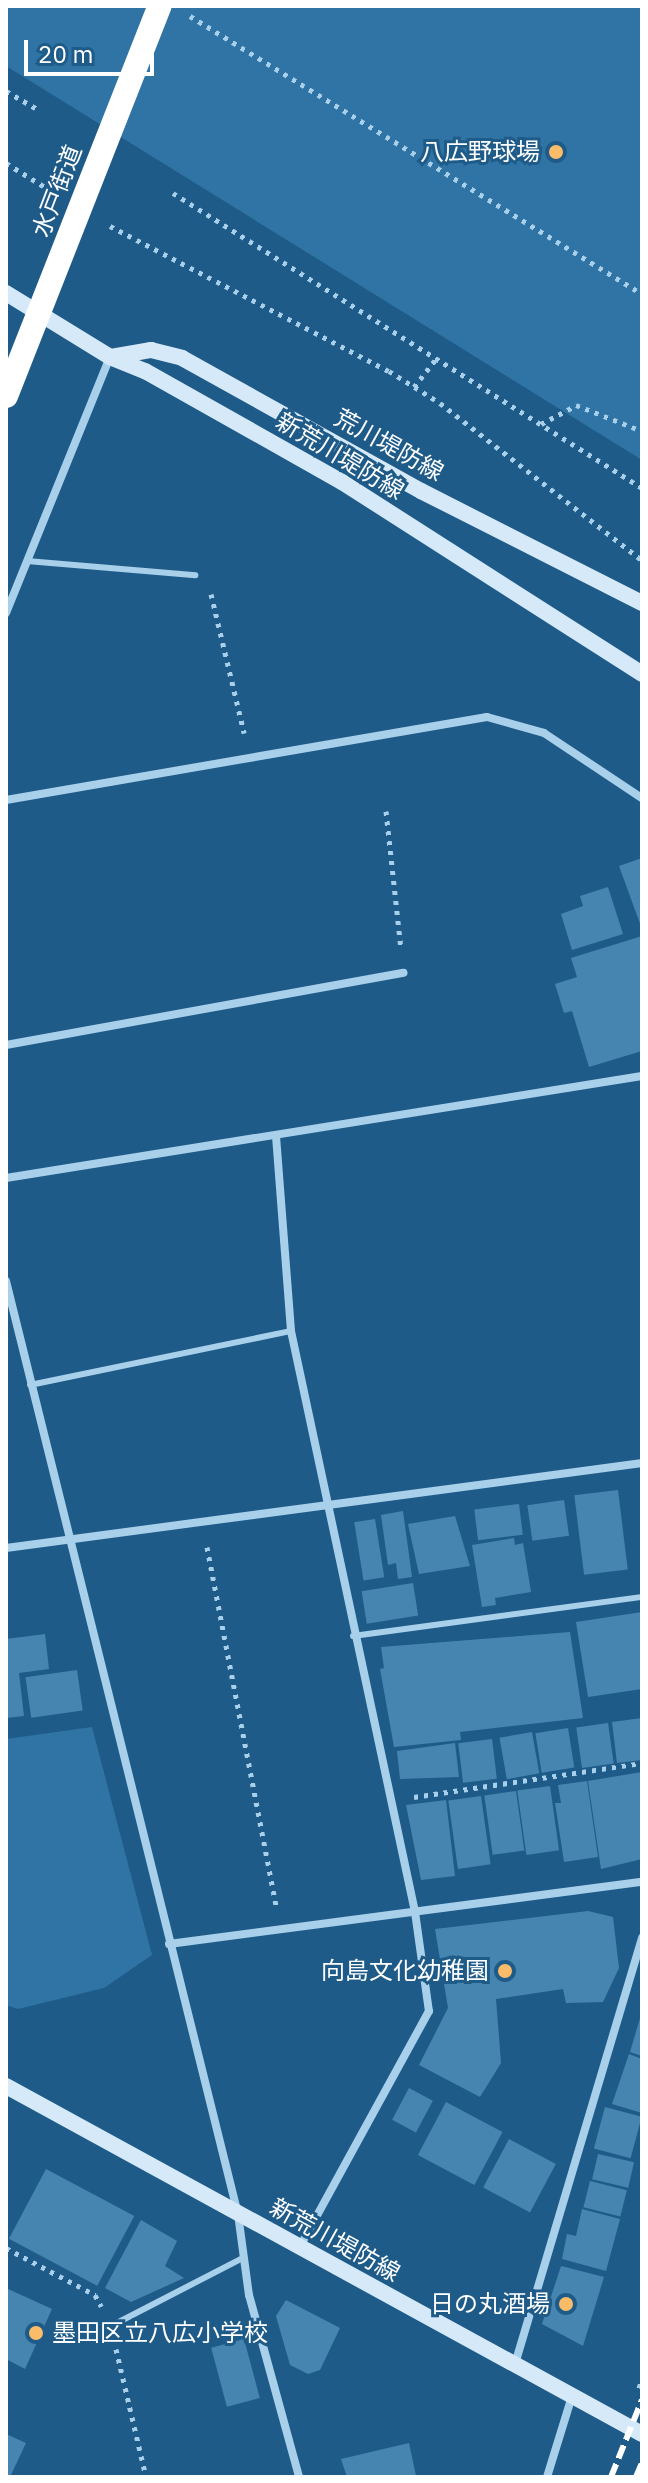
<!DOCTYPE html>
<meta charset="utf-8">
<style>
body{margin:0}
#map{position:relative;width:648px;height:2483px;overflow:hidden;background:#1f5b88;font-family:"IBM Plex Sans","Noto Sans JP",sans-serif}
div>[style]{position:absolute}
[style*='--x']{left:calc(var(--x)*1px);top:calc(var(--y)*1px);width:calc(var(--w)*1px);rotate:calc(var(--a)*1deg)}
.green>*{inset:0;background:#2f74a4}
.building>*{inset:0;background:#4785b1;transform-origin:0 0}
.path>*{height:5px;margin-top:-2.5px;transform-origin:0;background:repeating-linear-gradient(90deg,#a9d0eb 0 4px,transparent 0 10px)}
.lane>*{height:6px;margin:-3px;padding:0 3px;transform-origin:3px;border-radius:3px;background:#a9d0eb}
.street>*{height:8px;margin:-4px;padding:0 4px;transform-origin:4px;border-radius:4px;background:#a9d0eb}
.secondary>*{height:16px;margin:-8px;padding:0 8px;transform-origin:8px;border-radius:8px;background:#d5e9f8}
.rail>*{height:6px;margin-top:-3px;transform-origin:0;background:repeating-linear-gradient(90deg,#fff 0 14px,transparent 0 20px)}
.highway-bridge>*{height:24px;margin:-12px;padding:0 12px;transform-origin:12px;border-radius:12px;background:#fff}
.dots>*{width:22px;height:22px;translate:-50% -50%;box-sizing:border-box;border:4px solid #1f5b88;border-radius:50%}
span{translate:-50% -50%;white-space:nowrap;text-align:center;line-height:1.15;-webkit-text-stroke:6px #1f5b88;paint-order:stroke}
.poi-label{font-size:24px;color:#fff}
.right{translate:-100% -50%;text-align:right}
.left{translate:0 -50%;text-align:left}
.street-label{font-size:24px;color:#fff}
.frame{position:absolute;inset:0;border:8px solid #fff;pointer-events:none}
.scale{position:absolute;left:24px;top:40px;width:130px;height:36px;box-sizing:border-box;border:4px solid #fff;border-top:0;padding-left:10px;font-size:24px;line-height:28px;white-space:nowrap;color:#fff;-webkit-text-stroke:6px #1f5b88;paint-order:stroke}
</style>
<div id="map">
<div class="green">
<div style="clip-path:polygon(6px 6px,642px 6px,642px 460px,6px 66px)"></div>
<div style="clip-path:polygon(92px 1727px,152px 1955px,104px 1988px,18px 2009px,6px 2005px,6px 1739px)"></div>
</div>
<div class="building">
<div style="clip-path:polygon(642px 858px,642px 929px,619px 866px)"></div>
<div style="clip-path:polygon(608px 887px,623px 934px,572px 950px,561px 914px,583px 906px,580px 896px)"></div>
<div style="clip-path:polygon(642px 936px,642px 1051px,589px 1067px,572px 1011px,564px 1013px,555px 984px,577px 977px,571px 958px)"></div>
<div style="left:618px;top:1490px;width:80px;height:44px;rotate:83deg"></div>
<div style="left:564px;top:1500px;width:36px;height:37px;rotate:82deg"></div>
<div style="left:519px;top:1504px;width:31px;height:45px;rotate:83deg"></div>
<div style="clip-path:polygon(403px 1511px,412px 1577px,398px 1579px,396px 1563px,388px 1565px,381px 1515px)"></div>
<div style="clip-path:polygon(455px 1516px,470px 1566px,419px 1574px,408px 1524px)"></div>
<div style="left:375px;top:1519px;width:59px;height:21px;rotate:81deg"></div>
<div style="clip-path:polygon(514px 1538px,515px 1545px,523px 1543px,531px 1592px,495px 1598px,496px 1605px,482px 1607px,472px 1545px)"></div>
<div style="left:413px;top:1583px;width:33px;height:52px;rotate:81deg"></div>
<div style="clip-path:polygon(642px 1612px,642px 1689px,588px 1697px,576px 1622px)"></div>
<div style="clip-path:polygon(570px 1632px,583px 1718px,460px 1732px,461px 1740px,394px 1747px,380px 1669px,384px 1668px,381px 1647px)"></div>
<div style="clip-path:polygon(45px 1634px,49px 1669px,19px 1673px,24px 1716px,6px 1718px,6px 1639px)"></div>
<div style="left:77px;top:1670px;width:41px;height:52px;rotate:82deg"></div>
<div style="clip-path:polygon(642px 1718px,642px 1760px,617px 1763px,612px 1722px)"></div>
<div style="left:608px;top:1723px;width:41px;height:32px;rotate:82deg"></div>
<div style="left:568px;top:1728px;width:40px;height:33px;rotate:81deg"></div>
<div style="left:532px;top:1732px;width:42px;height:33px;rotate:80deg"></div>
<div style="left:492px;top:1739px;width:40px;height:34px;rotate:83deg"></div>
<div style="clip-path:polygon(455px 1743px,459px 1777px,400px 1779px,397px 1751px)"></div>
<div style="clip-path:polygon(642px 1772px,642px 1859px,601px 1869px,588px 1781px)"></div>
<div style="clip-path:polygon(587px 1781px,598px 1857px,564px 1862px,555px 1803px,561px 1803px,558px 1785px)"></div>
<div style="left:550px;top:1786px;width:65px;height:33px;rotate:82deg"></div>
<div style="left:516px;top:1791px;width:60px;height:32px;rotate:82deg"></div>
<div style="left:481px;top:1796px;width:69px;height:33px;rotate:82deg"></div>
<div style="clip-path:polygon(446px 1800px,455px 1876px,421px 1880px,406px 1805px)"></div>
<div style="clip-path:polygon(588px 1911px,613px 1917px,619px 1968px,603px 2002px,566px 2003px,563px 1989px,496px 1999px,501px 2063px,480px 2097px,419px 2065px,448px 2008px,435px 1929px)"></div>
<div style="clip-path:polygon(641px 2015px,642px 2015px,642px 2056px,630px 2052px)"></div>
<div style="clip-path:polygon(629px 2054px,642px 2059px,642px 2113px,612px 2104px)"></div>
<div style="left:409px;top:2088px;width:27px;height:36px;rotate:28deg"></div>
<div style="left:446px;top:2102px;width:64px;height:60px;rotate:28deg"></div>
<div style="left:605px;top:2107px;width:38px;height:43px;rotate:15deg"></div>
<div style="left:509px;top:2139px;width:53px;height:55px;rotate:28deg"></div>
<div style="left:598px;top:2154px;width:37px;height:26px;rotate:13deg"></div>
<div style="left:46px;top:2169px;width:100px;height:79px;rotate:28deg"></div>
<div style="left:590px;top:2181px;width:38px;height:27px;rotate:14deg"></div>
<div style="clip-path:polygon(582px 2209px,620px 2219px,606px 2271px,562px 2259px,567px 2234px,576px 2236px)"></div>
<div style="clip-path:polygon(141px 2220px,177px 2241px,165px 2266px,184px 2278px,131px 2302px,105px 2288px)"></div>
<div style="clip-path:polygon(561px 2266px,604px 2277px,583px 2346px,542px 2324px)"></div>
<div style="clip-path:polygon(6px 2288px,52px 2309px,25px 2369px,6px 2359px)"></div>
<div style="clip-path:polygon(286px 2300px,340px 2328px,320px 2370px,308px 2374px,290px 2365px,276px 2316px)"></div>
<div style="left:244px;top:2339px;width:61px;height:34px;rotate:75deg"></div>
<div style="clip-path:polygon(6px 2434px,26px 2443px,10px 2477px,6px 2477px)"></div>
<div style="clip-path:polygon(409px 2443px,416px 2476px,347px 2477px,341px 2459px)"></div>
</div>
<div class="path">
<div style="--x:190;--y:16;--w:531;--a:31.59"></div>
<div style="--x:6;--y:91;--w:39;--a:30"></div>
<div style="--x:6;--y:163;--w:55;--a:31.7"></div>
<div style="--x:173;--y:193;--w:554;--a:32.17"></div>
<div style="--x:110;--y:226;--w:314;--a:27.5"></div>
<div style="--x:389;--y:371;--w:60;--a:32.1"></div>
<div style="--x:440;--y:403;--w:256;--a:37.9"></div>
<div style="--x:414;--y:387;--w:34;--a:-52"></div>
<div style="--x:541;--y:424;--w:40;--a:-28"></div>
<div style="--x:576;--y:405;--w:71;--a:21.5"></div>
<div style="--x:211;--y:594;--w:143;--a:76.6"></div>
<div style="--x:386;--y:811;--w:138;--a:83.8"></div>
<div style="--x:207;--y:1547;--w:366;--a:79.1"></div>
<div style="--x:414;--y:1797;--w:231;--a:-8.5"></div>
<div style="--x:6;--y:2248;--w:101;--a:27.8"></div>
<div style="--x:95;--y:2295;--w:13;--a:61"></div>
<div style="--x:116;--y:2349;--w:131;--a:76.8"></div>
<div style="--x:639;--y:2388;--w:9;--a:-72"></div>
</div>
<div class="lane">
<div style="--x:27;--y:561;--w:169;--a:4.8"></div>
<div style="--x:30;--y:1385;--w:267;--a:-11.7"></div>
<div style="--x:353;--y:1636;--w:292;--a:-7.7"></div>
<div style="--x:111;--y:2326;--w:148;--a:-27.3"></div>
</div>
<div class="street">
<div style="--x:6;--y:613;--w:276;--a:-67.9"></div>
<div style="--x:6;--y:800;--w:488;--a:-9.8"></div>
<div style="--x:487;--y:717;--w:59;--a:15.7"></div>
<div style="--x:544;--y:733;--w:118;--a:33.6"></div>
<div style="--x:6;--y:1045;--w:404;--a:-10.3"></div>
<div style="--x:276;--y:1136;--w:196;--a:85.6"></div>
<div style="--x:291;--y:1331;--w:594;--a:77.95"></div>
<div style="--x:415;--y:1912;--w:100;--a:82"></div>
<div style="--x:429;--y:2011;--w:269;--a:118.7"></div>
<div style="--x:6;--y:1178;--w:644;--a:-9.11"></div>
<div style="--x:6;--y:1281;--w:961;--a:76.04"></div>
<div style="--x:238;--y:2214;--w:82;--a:82.3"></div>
<div style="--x:249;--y:2295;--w:189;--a:74.6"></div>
<div style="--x:6;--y:1548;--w:642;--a:-7.61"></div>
<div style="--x:169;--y:1944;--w:477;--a:-7.5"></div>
<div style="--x:515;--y:2364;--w:445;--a:-73.4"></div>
<div style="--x:547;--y:2477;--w:85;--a:-72.8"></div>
</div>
<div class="secondary">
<div style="--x:6;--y:293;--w:122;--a:31.6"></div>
<div style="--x:110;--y:357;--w:38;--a:22"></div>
<div style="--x:145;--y:371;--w:226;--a:29.4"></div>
<div style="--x:342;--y:482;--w:356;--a:32.6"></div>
<div style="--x:111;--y:357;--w:41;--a:-9.9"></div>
<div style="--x:151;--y:350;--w:32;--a:14"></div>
<div style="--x:182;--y:358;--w:274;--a:29.1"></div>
<div style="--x:421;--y:491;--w:248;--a:26.9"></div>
<div style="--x:6;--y:2086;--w:725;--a:28.69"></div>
</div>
<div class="rail">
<div style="--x:611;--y:2477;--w:83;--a:-68.1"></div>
<div style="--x:636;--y:2477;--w:15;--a:-67"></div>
</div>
<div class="highway-bridge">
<div style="--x:6;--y:396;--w:419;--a:-68.5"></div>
</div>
<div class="dots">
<div style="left:556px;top:152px;background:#fabc68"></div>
<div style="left:505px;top:1971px;background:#fabc68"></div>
<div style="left:566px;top:2304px;background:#fabc68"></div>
<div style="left:36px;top:2333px;background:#fabc68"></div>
</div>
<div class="poi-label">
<span class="right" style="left:540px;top:152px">八広野球場</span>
<span class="right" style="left:489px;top:1971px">向島文化幼稚園</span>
<span class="right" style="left:550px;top:2304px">日の丸酒場</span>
<span class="left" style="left:52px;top:2333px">墨田区立八広小学校</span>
</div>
<div class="street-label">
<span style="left:57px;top:191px;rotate:-69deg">水戸街道</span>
<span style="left:389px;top:445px;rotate:29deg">荒川堤防線</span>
<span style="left:340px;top:456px;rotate:31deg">新荒川堤防線</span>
<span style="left:335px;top:2240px;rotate:29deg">新荒川堤防線</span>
</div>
<div class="frame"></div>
<div class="scale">20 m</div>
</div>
